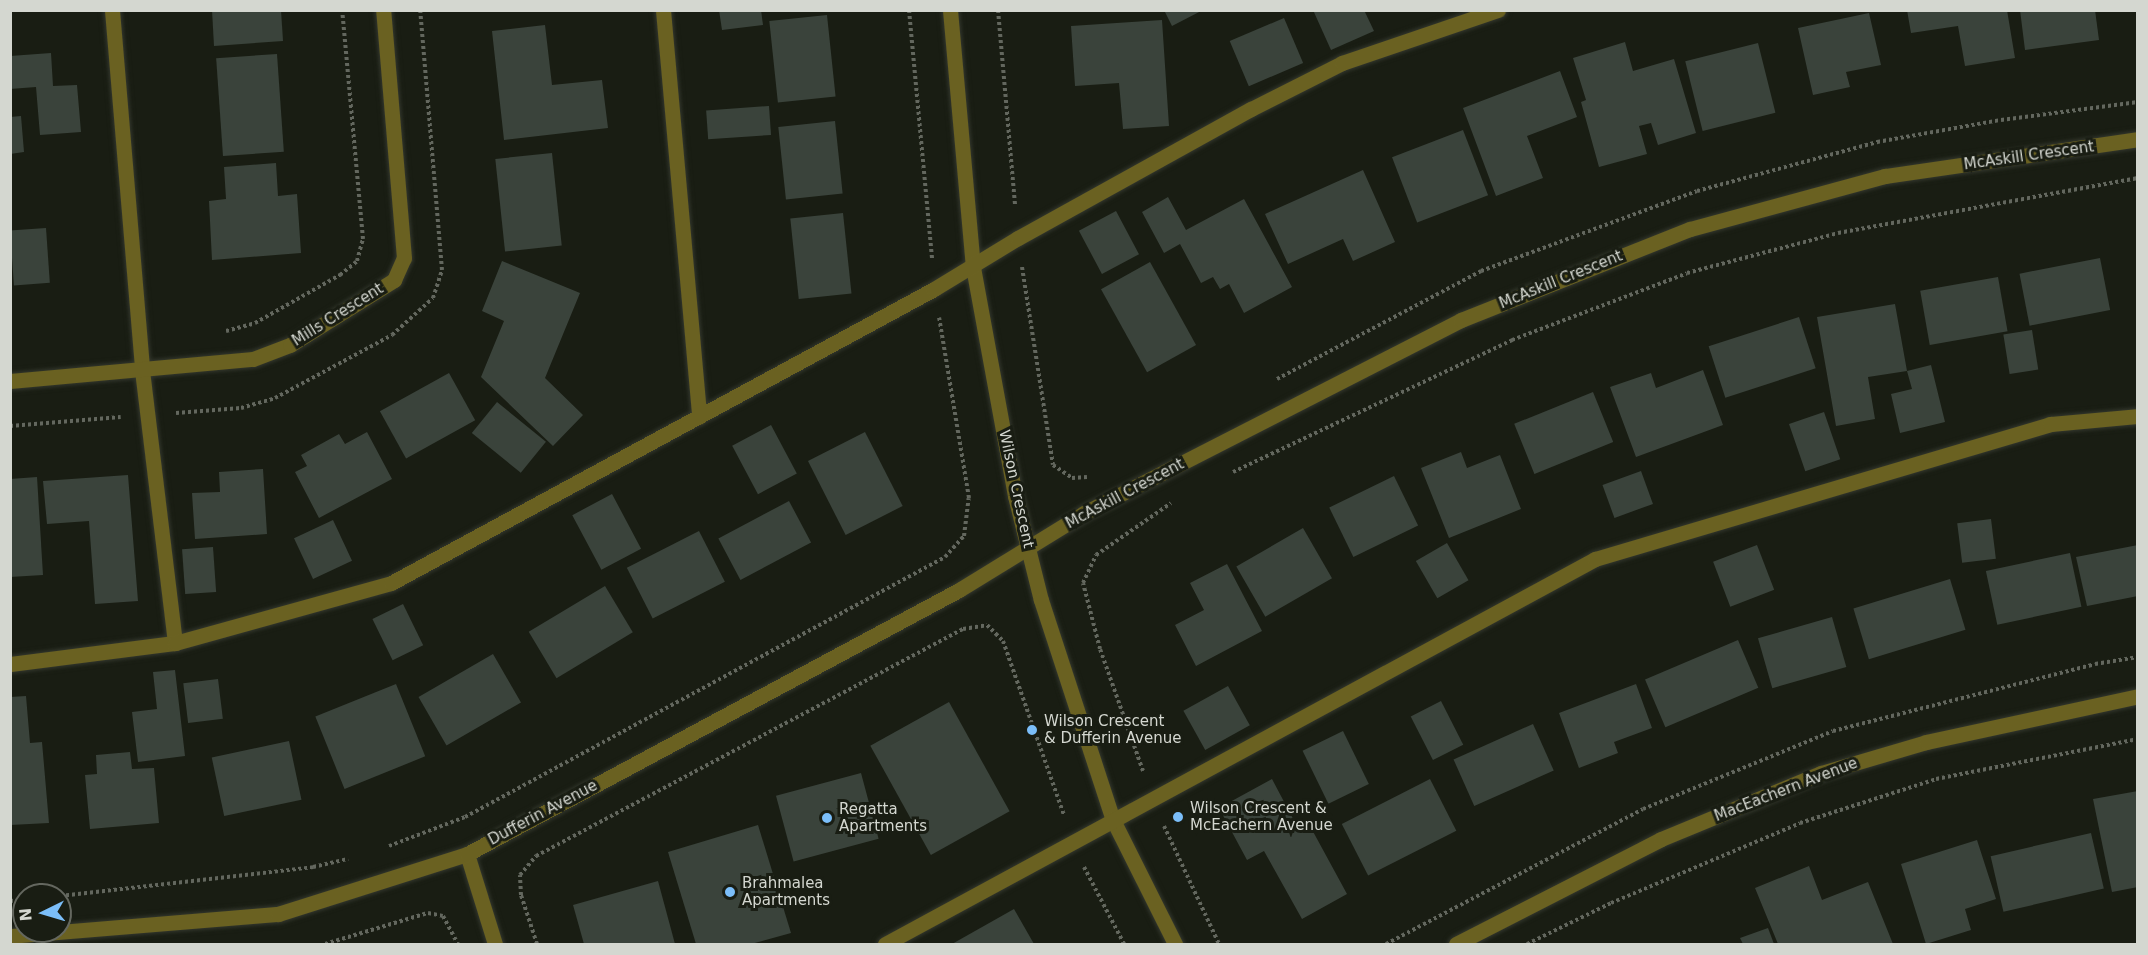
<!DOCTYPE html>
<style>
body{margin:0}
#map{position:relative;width:2148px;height:955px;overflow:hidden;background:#191d13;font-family:"DejaVu Sans",sans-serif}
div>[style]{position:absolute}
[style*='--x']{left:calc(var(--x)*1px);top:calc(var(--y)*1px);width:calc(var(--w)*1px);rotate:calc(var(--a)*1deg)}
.building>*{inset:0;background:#3a433b;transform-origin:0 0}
.path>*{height:4px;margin-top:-2px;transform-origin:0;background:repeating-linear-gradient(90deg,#63675e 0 3px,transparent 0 6px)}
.roads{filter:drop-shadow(0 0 2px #33372d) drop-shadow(0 0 2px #33372d)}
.minor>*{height:15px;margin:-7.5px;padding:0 7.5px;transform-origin:7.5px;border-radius:7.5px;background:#6a6121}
.dots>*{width:16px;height:16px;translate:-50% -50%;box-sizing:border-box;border:3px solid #191d13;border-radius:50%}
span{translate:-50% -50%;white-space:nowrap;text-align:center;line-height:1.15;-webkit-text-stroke:6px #191d13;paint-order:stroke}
.street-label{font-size:15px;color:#d4d7d0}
.poi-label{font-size:15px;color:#d4d7d0}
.left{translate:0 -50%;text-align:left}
.frame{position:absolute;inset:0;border:12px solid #d4d7d0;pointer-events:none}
.north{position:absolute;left:12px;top:883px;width:60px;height:60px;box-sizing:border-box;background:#191d13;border:2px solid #64675f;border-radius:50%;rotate:265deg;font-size:16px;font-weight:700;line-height:24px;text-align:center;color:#d4d7d0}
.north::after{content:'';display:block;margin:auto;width:21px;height:27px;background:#7bbef9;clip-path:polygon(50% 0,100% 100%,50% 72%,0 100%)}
</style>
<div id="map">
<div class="building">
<div style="clip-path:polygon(212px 10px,281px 10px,283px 41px,214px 46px)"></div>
<div style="clip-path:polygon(719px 10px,761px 10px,763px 25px,722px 30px)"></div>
<div style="clip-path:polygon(1164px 10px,1203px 10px,1172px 26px)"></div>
<div style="clip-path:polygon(1313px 10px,1364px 10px,1374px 31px,1331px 50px)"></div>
<div style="clip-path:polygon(1907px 10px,2007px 10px,2015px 58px,1965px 66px,1958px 26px,1911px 33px)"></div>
<div style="clip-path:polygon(2020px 10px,2095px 10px,2099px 40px,2025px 50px)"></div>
<div style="clip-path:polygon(1869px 13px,1881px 65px,1846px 72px,1850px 87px,1813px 95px,1798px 28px)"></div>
<div style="left:827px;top:15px;width:82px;height:58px;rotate:84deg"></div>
<div style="left:1284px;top:18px;width:49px;height:59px;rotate:67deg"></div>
<div style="clip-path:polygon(1162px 20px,1169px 126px,1123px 129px,1119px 83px,1075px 86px,1071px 26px)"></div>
<div style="clip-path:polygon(545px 25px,552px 85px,602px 80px,608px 128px,504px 140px,492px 31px)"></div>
<div style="clip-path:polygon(1625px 42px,1633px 71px,1674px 59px,1696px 133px,1658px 145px,1651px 123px,1639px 126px,1647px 154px,1599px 167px,1581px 102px,1586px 100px,1573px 58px)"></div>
<div style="left:1758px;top:43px;width:72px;height:75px;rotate:76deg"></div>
<div style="clip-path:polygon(51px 53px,53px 86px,77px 85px,81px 132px,40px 135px,36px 87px,10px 89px,10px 56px)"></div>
<div style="left:277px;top:54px;width:98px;height:61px;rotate:86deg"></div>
<div style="clip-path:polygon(1560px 71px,1577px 117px,1527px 136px,1543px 178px,1496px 196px,1463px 108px)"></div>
<div style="left:769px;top:106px;width:29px;height:63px;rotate:86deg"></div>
<div style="clip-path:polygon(21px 116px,24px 152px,10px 154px,10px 117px)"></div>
<div style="left:835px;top:121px;width:73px;height:57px;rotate:84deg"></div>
<div style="left:1463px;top:130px;width:70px;height:76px;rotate:69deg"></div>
<div style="left:552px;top:153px;width:93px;height:57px;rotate:84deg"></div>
<div style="clip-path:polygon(276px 163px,278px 196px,297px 194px,301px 253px,212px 260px,209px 201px,226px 199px,224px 167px)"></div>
<div style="clip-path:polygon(1363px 170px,1395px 242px,1353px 261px,1343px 239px,1288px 264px,1265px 214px)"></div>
<div style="clip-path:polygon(1168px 197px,1186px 230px,1244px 199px,1292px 287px,1244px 313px,1229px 284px,1220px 289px,1213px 277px,1201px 283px,1180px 244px,1164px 253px,1142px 212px)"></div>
<div style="left:1116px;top:211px;width:49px;height:42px;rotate:62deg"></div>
<div style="left:843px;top:213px;width:81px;height:53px;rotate:84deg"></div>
<div style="left:46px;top:228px;width:55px;height:36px;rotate:86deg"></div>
<div style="left:2100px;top:258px;width:53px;height:82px;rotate:79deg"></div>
<div style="clip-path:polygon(502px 261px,580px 293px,545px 378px,583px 415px,553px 446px,481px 377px,504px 321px,482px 311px)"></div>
<div style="left:1150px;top:262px;width:95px;height:56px;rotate:61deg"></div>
<div style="left:1998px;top:277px;width:55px;height:79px;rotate:80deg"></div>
<div style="clip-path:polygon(1895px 304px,1907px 371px,1868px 377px,1875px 419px,1836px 426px,1817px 317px)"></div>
<div style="left:1799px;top:317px;width:54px;height:95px;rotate:72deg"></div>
<div style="left:2032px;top:330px;width:40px;height:29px;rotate:81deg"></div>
<div style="clip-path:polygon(1931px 365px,1945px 422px,1900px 433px,1891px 394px,1912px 389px,1907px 371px)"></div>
<div style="clip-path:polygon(1703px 370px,1723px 425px,1636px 457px,1610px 387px,1651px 373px,1656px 388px)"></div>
<div style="left:449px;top:373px;width:54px;height:79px;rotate:61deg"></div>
<div style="left:1593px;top:392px;width:54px;height:85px;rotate:68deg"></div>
<div style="left:497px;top:402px;width:63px;height:40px;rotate:39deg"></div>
<div style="left:1824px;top:412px;width:50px;height:37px;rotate:71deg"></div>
<div style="left:771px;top:425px;width:55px;height:44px;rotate:62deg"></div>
<div style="clip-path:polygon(367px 432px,392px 479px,319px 518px,295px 472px,307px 466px,301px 455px,339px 434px,345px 444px)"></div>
<div style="left:865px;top:432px;width:83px;height:64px;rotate:63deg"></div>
<div style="clip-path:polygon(1461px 452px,1467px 468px,1500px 455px,1521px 509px,1449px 538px,1421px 468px)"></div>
<div style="clip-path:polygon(263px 469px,267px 534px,195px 539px,192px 493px,220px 492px,219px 472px)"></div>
<div style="left:1641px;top:471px;width:35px;height:41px;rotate:70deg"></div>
<div style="clip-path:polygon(128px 475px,138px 601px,95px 604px,89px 521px,47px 524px,43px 481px)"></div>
<div style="left:1394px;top:476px;width:55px;height:72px;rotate:64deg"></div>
<div style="clip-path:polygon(37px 477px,43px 575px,10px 577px,10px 479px)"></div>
<div style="left:612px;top:494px;width:62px;height:45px;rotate:62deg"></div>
<div style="left:789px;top:501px;width:47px;height:80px;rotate:62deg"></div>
<div style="left:1991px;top:519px;width:40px;height:34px;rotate:83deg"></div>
<div style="left:333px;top:520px;width:45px;height:43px;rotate:65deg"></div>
<div style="left:1303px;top:528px;width:58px;height:77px;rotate:60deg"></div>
<div style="left:699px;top:531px;width:57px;height:81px;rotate:63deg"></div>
<div style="left:1447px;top:543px;width:43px;height:36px;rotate:60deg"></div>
<div style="left:1757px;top:545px;width:48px;height:47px;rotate:69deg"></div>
<div style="clip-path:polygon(2138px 545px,2138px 596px,2087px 606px,2076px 557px)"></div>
<div style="left:213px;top:547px;width:45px;height:31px;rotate:86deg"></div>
<div style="left:2070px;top:553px;width:55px;height:86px;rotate:78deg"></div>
<div style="clip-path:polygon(1227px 564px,1262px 631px,1196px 666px,1175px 625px,1204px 610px,1190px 583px)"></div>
<div style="left:1950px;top:579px;width:53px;height:101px;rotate:73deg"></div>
<div style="left:605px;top:586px;width:54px;height:89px;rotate:59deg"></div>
<div style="left:403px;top:604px;width:46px;height:34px;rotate:64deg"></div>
<div style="left:1832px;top:617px;width:52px;height:77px;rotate:74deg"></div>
<div style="left:1738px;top:640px;width:52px;height:101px;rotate:67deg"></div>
<div style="left:493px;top:654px;width:56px;height:86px;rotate:60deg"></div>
<div style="clip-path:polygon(175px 670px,185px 756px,138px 762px,132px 712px,157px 709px,153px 672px)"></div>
<div style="left:218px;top:679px;width:40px;height:35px;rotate:83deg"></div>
<div style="left:396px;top:684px;width:78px;height:87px;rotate:68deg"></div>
<div style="clip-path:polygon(1636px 684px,1652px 728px,1614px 742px,1618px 753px,1579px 768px,1559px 713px)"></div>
<div style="left:1228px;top:686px;width:45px;height:51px;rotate:61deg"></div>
<div style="clip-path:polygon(26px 696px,30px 743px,42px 742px,49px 823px,10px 825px,10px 697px)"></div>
<div style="left:1441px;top:701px;width:49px;height:34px;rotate:63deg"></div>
<div style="left:949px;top:702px;width:125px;height:90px;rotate:61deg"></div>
<div style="left:1533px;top:724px;width:51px;height:87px;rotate:66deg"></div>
<div style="left:1343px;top:731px;width:59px;height:45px;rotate:64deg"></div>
<div style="left:289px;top:741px;width:60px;height:79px;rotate:78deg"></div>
<div style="clip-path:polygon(130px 752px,132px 769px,154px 768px,159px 823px,90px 829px,85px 775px,97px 774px,96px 755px)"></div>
<div style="left:861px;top:773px;width:68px;height:88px;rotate:75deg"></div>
<div style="clip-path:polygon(1272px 779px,1300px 832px,1310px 826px,1347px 894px,1302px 919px,1264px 851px,1247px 860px,1219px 808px)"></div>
<div style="left:1430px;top:779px;width:58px;height:99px;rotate:63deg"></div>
<div style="clip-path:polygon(2138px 791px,2138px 887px,2112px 892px,2093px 799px)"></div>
<div style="clip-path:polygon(758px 825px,791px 933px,751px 944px,696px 944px,668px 852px)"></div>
<div style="left:2091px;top:833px;width:57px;height:103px;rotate:77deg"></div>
<div style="clip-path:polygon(1977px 840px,1996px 899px,1965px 909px,1971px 930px,1926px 944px,1901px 864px)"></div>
<div style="clip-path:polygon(1809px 866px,1822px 900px,1868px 882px,1893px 944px,1778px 944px,1755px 888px)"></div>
<div style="clip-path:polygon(658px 881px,675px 944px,584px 944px,573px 905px)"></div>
<div style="clip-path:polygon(1014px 909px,1034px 944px,952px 944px)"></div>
<div style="clip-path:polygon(1768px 928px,1774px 944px,1743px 944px,1740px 938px)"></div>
</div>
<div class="path">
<div style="--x:909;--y:10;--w:250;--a:84.7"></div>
<div style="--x:998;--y:10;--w:197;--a:85"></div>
<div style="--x:1022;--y:267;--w:200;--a:81.1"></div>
<div style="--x:1053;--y:465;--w:23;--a:34"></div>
<div style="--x:1072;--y:478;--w:15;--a:-4"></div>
<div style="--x:226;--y:331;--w:30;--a:-15"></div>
<div style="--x:255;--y:323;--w:98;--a:-29.5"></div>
<div style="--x:340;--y:275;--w:22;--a:-39"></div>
<div style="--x:357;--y:261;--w:23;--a:-75"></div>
<div style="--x:363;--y:239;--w:230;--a:-95.2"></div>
<div style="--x:1277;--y:379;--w:231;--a:-27.9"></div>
<div style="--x:1481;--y:271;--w:230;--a:-20.3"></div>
<div style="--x:1697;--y:191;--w:187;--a:-15.2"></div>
<div style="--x:1877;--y:142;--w:126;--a:-10.1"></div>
<div style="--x:2001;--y:120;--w:138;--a:-7.5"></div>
<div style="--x:176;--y:413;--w:65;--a:-4.4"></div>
<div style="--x:241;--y:408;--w:35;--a:-16"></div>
<div style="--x:275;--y:398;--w:133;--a:-28.3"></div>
<div style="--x:392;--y:335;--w:55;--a:-42.1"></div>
<div style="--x:433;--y:298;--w:29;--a:-72"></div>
<div style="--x:442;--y:270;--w:261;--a:-94.8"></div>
<div style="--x:10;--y:426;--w:111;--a:-4.6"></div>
<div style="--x:1233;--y:472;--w:309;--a:-25.3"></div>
<div style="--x:1512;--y:340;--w:187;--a:-20.9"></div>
<div style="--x:1687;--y:273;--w:156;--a:-14.8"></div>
<div style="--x:1838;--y:233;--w:305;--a:-10.4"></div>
<div style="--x:1143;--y:771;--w:129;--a:-109.4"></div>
<div style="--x:1100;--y:649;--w:68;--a:-104.4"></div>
<div style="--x:1083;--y:583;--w:31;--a:-65"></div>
<div style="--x:1096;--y:555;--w:91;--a:-34.7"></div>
<div style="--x:1164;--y:826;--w:130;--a:65"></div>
<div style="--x:389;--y:846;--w:81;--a:-20.9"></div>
<div style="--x:465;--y:817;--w:546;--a:-28.44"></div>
<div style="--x:945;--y:557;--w:28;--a:-48"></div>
<div style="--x:964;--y:536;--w:38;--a:-83"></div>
<div style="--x:969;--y:498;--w:183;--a:-99.4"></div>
<div style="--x:1084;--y:867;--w:87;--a:62.5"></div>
<div style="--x:60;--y:896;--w:255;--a:-6.5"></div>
<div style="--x:313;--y:867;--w:36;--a:-13"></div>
<div style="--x:10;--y:901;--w:14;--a:-4"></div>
<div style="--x:325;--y:944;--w:108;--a:-16.8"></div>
<div style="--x:428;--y:913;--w:15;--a:11"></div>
<div style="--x:443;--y:916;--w:32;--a:62"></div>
<div style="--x:537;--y:944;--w:52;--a:-108.1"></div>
<div style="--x:521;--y:895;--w:20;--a:-93"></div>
<div style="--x:520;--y:875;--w:25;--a:-50"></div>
<div style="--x:536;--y:856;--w:484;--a:-28"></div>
<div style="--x:963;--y:629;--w:24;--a:-9"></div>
<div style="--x:987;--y:625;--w:23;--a:45"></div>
<div style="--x:1003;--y:641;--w:184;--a:70.7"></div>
<div style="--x:1386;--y:944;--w:290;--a:-27.7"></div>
<div style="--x:1643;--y:809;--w:205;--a:-22.3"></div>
<div style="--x:1833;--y:731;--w:270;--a:-14.3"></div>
<div style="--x:2095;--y:664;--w:44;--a:-9.2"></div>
<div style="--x:1527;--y:944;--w:93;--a:-26"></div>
<div style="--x:1611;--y:903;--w:205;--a:-22.9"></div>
<div style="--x:1800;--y:823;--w:143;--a:-17.9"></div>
<div style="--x:1936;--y:779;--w:206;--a:-11.2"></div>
</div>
<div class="roads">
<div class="minor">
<div style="--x:112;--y:10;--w:361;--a:85.2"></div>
<div style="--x:142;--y:370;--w:275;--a:83.1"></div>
<div style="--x:663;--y:10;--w:408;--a:84.9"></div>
<div style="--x:950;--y:10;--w:258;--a:84.9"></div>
<div style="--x:973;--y:267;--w:233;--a:79.6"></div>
<div style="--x:1015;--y:496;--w:107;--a:76"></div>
<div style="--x:1041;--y:600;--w:231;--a:71.9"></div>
<div style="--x:1113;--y:820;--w:139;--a:63.4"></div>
<div style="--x:10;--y:381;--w:244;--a:-5.2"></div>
<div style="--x:253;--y:359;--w:40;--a:-21"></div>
<div style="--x:290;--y:345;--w:123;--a:-32"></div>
<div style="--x:394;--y:280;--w:24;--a:-66"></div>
<div style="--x:404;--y:258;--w:249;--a:-94.8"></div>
<div style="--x:10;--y:664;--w:166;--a:-7.3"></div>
<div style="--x:175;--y:643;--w:224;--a:-15.5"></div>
<div style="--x:391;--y:583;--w:617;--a:-28.43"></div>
<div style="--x:934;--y:289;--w:98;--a:-31.3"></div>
<div style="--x:1018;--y:238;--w:266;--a:-29"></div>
<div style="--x:1251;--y:109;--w:102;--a:-26.8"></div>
<div style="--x:1342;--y:63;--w:165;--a:-18.8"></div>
<div style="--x:467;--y:854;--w:94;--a:72.7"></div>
<div style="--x:10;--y:936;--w:269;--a:-4.7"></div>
<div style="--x:278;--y:914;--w:198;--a:-17.6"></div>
<div style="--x:467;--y:854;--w:558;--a:-28.22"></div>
<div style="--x:959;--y:590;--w:147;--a:-31.6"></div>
<div style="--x:1084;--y:513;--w:424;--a:-27.1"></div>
<div style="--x:1461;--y:320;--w:246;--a:-21.7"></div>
<div style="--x:1690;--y:229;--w:202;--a:-15.2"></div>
<div style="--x:1885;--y:176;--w:256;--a:-8.3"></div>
<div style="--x:885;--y:944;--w:808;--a:-28.47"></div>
<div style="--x:1595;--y:559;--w:475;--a:-16.5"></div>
<div style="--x:2050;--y:424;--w:88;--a:-5.2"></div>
<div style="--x:1456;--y:944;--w:230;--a:-27.1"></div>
<div style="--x:1661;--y:839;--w:173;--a:-22.4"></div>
<div style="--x:1821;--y:773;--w:109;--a:-16.4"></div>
<div style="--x:1926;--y:742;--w:217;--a:-12.2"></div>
</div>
</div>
<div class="dots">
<div style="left:1032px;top:730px;background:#7bbef9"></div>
<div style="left:1178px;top:817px;background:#7bbef9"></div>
<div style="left:827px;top:818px;background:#7bbef9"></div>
<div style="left:730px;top:892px;background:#7bbef9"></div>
</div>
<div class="street-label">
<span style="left:2029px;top:156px;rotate:-8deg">McAskill Crescent</span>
<span style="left:1561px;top:280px;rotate:-22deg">McAskill Crescent</span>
<span style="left:338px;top:315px;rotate:-32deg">Mills Crescent</span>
<span style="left:1016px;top:489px;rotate:78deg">Wilson Crescent</span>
<span style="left:1125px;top:494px;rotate:-28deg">McAskill Crescent</span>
<span style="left:1786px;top:790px;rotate:-21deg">MacEachern Avenue</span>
<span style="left:543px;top:813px;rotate:-28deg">Dufferin Avenue</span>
</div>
<div class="poi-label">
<span class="left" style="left:1044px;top:730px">Wilson Crescent<br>&amp; Dufferin Avenue</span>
<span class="left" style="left:1190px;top:817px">Wilson Crescent &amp;<br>McEachern Avenue</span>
<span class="left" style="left:839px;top:818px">Regatta<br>Apartments</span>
<span class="left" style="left:742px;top:892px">Brahmalea<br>Apartments</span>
</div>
<div class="frame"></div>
<div class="north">N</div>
</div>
